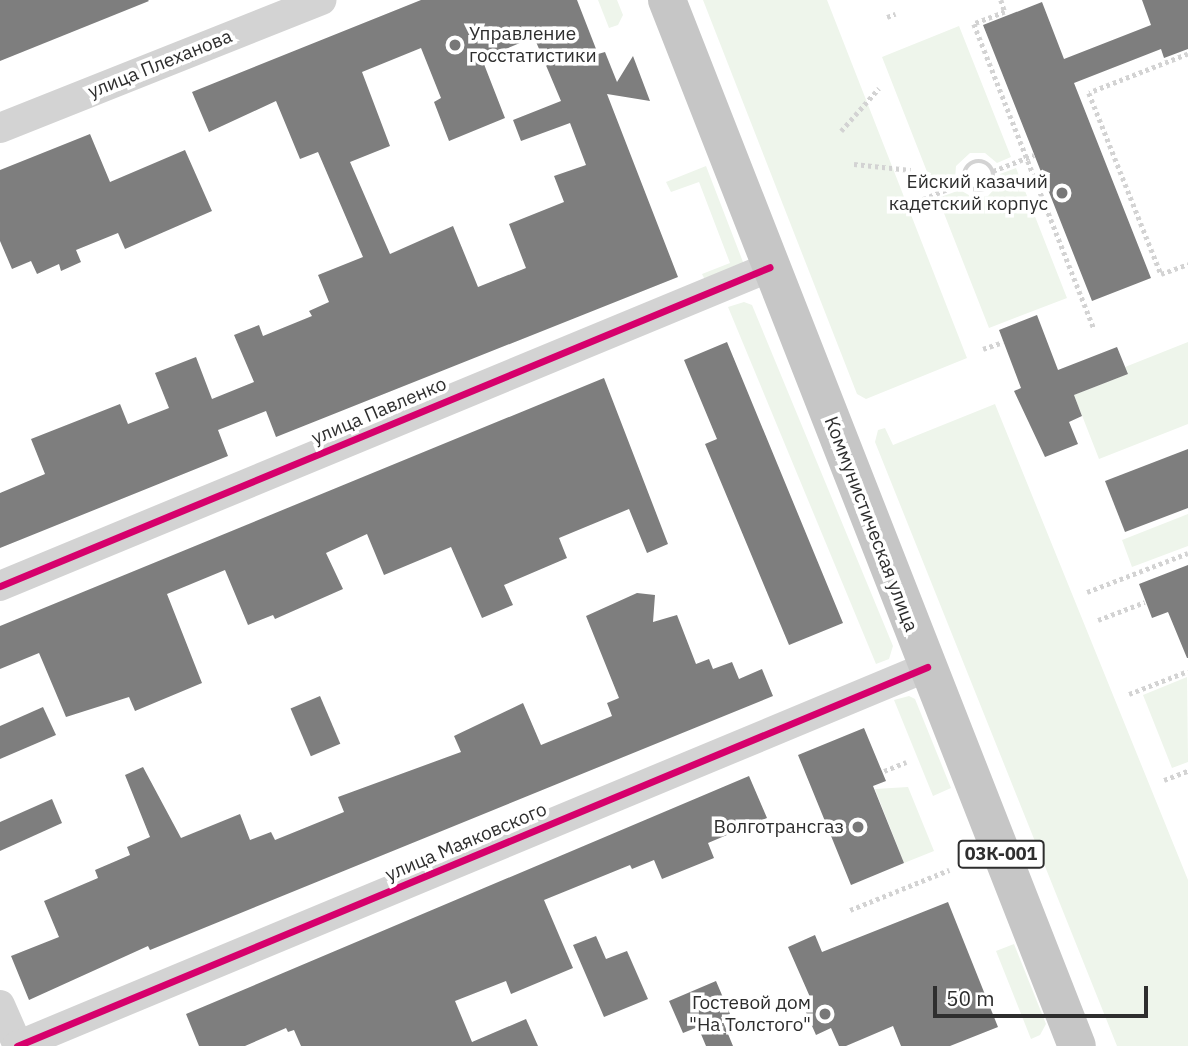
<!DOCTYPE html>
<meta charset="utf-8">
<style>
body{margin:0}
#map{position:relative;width:1188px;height:1046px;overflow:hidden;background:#fff;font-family:"IBM Plex Sans",sans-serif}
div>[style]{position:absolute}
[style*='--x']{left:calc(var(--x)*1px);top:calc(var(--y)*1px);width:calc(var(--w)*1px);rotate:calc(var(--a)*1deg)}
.green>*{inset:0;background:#eef5eb}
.building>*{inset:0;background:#7e7e7e;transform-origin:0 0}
.path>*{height:4.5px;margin-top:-2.25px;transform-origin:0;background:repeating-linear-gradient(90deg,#d3d3d3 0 3.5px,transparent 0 7px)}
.path>.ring{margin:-2.25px;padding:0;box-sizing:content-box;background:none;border:4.5px solid #d3d3d3;border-radius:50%}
.minor>*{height:30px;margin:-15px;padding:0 15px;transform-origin:15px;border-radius:15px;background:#d3d3d3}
.major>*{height:38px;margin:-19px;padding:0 19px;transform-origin:19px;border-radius:19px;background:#c6c6c6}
.cycleway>*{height:7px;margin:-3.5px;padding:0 3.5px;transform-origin:3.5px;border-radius:3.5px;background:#d6006c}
.dots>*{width:19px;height:19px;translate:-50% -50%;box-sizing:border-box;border:4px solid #fff;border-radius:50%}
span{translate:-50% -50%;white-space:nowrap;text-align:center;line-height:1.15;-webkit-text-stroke:7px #fff;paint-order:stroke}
.shield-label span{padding:2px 5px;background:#fff;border:2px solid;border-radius:5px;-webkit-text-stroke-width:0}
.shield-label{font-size:18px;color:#2e2e2e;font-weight:700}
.poi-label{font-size:19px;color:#2e2e2e}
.left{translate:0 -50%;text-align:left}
.right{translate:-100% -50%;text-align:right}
.street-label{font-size:19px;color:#2e2e2e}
.scale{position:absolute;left:933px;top:986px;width:215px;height:32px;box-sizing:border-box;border:4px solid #2e2e2e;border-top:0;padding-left:9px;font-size:21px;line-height:24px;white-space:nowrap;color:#2e2e2e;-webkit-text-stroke:5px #fff;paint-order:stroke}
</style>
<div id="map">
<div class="green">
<div style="clip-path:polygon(598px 0,617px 0,623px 15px,618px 25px,609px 28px)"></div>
<div style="clip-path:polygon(703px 0,827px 0,967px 358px,866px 399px,857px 394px)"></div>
<div style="clip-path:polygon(959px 26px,1011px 157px,997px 163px,985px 153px,970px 153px,956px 166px,955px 179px,933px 187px,882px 57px)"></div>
<div style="clip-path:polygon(706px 166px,743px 262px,742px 266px,706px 282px,702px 274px,730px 263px,699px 182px,671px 192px,666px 182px)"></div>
<div style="clip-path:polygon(1016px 168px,1067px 298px,989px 328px,938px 198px,960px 190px,974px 198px,988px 196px,998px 185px,1000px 174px)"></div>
<div style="clip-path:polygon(744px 302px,752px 305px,893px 646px,889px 659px,876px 664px,728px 307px)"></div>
<div style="clip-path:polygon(1188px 342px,1188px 424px,1099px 459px,1074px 395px,1128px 374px,1125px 367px)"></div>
<div style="clip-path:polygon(995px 404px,1188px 880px,1188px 1046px,1117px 1046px,875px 442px,878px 430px,885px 428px,893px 445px)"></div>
<div style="clip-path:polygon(1188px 514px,1188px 546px,1132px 567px,1122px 540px)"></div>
<div style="clip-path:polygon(1187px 677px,1188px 762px,1172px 768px,1143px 695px)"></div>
<div style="clip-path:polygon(909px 696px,915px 699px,951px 788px,933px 796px,894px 700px)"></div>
<div style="clip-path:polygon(908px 787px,934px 851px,904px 863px,875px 789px)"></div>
<div style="clip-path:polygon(1014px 944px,1046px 1024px,1040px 1035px,1031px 1039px,996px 951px)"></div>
</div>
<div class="building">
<div style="clip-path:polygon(0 0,148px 0,149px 1px,0 61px)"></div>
<div style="clip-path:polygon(evenodd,421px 0,577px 0,598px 54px,605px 52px,617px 82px,633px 56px,650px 101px,607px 94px,678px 277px,276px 437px,266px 411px,218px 430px,228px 456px,0 548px,0 493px,45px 474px,31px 439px,120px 404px,128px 424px,169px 408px,155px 373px,196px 357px,212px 399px,254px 382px,234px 335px,259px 325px,263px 336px,312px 316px,309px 311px,329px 302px,318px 275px,363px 257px,318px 152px,300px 159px,276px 101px,209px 132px,192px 92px,421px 0,534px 37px,561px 101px,513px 120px,521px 141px,570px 123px,586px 165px,554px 176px,564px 202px,509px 224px,526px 268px,478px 287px,453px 226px,390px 254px,350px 162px,390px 146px,362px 72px,421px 48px,441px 98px,434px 102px,449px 141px,505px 118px,482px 59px,534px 37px)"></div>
<div style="clip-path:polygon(1142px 0,1188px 0,1188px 49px,1164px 58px,1161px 49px,1074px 83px,1151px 278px,1092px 301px,983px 25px,1042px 2px,1064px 59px,1151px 25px)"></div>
<div style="clip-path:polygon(90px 134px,110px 182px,185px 150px,212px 211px,125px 249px,118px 233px,76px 250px,81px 262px,61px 271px,59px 264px,37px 274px,31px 261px,12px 269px,0 241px,0 170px)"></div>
<div style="clip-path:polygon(1037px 315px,1058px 370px,1117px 347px,1128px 374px,1074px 395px,1082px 416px,1069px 422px,1078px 444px,1045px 457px,1014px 391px,1021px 388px,999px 330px)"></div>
<div style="clip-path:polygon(727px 342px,843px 623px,789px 645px,705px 444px,717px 439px,684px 360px)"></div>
<div style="clip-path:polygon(604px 378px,668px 544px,647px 553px,629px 509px,559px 538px,567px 558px,504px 585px,513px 605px,482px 618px,451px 547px,384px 575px,367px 534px,326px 553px,343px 589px,275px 619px,273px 615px,248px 625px,225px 570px,167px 594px,202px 683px,135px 711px,129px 697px,66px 717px,39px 653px,0 669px,0 626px)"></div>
<div style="clip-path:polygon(1188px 449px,1188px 508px,1125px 532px,1105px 481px)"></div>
<div style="clip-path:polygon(1188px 565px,1188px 658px,1187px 658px,1168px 612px,1152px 618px,1139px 584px)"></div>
<div style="clip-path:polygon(637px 593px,655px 595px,653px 622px,677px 615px,696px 664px,709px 659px,713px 669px,732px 662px,739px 679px,762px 669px,773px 696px,150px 950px,148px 946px,29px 1000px,11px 956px,59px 937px,44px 901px,98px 878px,95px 870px,130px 855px,127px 847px,150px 837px,125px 775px,143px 767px,181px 838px,240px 814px,250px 840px,271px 832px,275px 840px,344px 812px,338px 797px,461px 752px,454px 736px,523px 703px,541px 745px,612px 716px,607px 703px,619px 698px,586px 616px)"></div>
<div style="left:320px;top:696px;width:52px;height:32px;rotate:67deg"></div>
<div style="clip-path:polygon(43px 707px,56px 735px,0 759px,0 726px)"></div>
<div style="clip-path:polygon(864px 728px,886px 781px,873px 786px,904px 863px,851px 885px,798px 755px)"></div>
<div style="clip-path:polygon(749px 776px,767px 818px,708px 843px,714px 858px,662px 879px,654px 860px,632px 869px,630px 865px,544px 900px,573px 968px,511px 994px,506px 981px,455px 1001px,472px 1042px,526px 1019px,538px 1046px,301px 1046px,294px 1030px,288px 1032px,286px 1028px,245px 1046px,199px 1046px,186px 1014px)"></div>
<div style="clip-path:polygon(52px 799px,62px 823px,0 851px,0 822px)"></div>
<div style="clip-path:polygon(948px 902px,998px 1027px,950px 1046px,901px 1046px,893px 1026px,846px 1046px,839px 1046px,831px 1028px,816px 1035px,801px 1001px,810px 997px,788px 947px,815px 935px,822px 952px)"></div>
<div style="clip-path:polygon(596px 936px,606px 959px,627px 951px,648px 999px,604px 1017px,573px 945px)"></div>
<div style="clip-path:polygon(716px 981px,730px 1014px,721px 1017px,733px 1046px,706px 1046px,698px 1027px,683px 1033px,669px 1001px)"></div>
</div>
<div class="path">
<div style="--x:1001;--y:0;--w:13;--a:72"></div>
<div style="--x:1005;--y:12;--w:33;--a:159"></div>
<div style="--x:974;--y:24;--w:327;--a:68.5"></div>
<div style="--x:887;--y:17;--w:9;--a:-21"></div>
<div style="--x:1188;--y:54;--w:106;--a:158.5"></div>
<div style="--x:1089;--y:93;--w:195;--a:68.3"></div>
<div style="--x:1161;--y:274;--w:29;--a:-20"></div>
<div style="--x:841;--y:131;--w:57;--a:-48.5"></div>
<div class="ring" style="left:964px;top:161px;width:25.5px;height:25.5px"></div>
<div style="--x:854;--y:164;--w:57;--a:6"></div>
<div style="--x:993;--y:171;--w:44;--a:-21.3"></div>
<div style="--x:923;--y:199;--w:45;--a:-22"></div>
<div style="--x:983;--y:349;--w:21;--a:-19"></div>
<div style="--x:1087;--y:592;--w:108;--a:-21.1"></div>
<div style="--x:1098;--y:620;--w:50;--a:-21"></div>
<div style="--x:1129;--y:694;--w:63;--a:-21.3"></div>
<div style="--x:884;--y:771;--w:24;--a:-22"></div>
<div style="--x:1164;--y:780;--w:26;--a:-21"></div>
<div style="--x:850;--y:910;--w:107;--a:-22"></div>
</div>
<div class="minor">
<div style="--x:0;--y:128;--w:346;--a:-21.7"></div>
<div style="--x:0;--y:586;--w:833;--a:-22.5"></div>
<div style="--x:0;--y:1005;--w:45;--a:66.3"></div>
<div style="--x:17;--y:1046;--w:986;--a:-22.61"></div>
</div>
<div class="major">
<div style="--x:667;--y:0;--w:1123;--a:68.6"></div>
</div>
<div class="cycleway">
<div style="--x:0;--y:586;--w:833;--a:-22.5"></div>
<div style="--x:17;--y:1046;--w:986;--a:-22.61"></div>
</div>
<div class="dots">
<div style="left:455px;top:45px;background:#777"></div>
<div style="left:1062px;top:193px;background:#777"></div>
<div style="left:858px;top:827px;background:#777"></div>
<div style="left:825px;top:1014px;background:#777"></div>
</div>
<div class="shield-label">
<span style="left:1001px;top:854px">03К-001</span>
</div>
<div class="poi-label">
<span class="left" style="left:469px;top:45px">Управление<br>госстатистики</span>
<span class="right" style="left:1048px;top:193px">Ейский казачий<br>кадетский корпус</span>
<span class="right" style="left:844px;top:827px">Волготрансгаз</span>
<span class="right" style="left:811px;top:1014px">Гостевой дом<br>"На Толстого"</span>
</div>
<div class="street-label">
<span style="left:160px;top:64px;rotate:-22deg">улица Плеханова</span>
<span style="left:379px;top:411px;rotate:-23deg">улица Павленко</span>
<span style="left:871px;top:524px;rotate:69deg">Коммунистическая улица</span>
<span style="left:466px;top:842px;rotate:-23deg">улица Маяковского</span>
</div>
<div class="scale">50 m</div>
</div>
